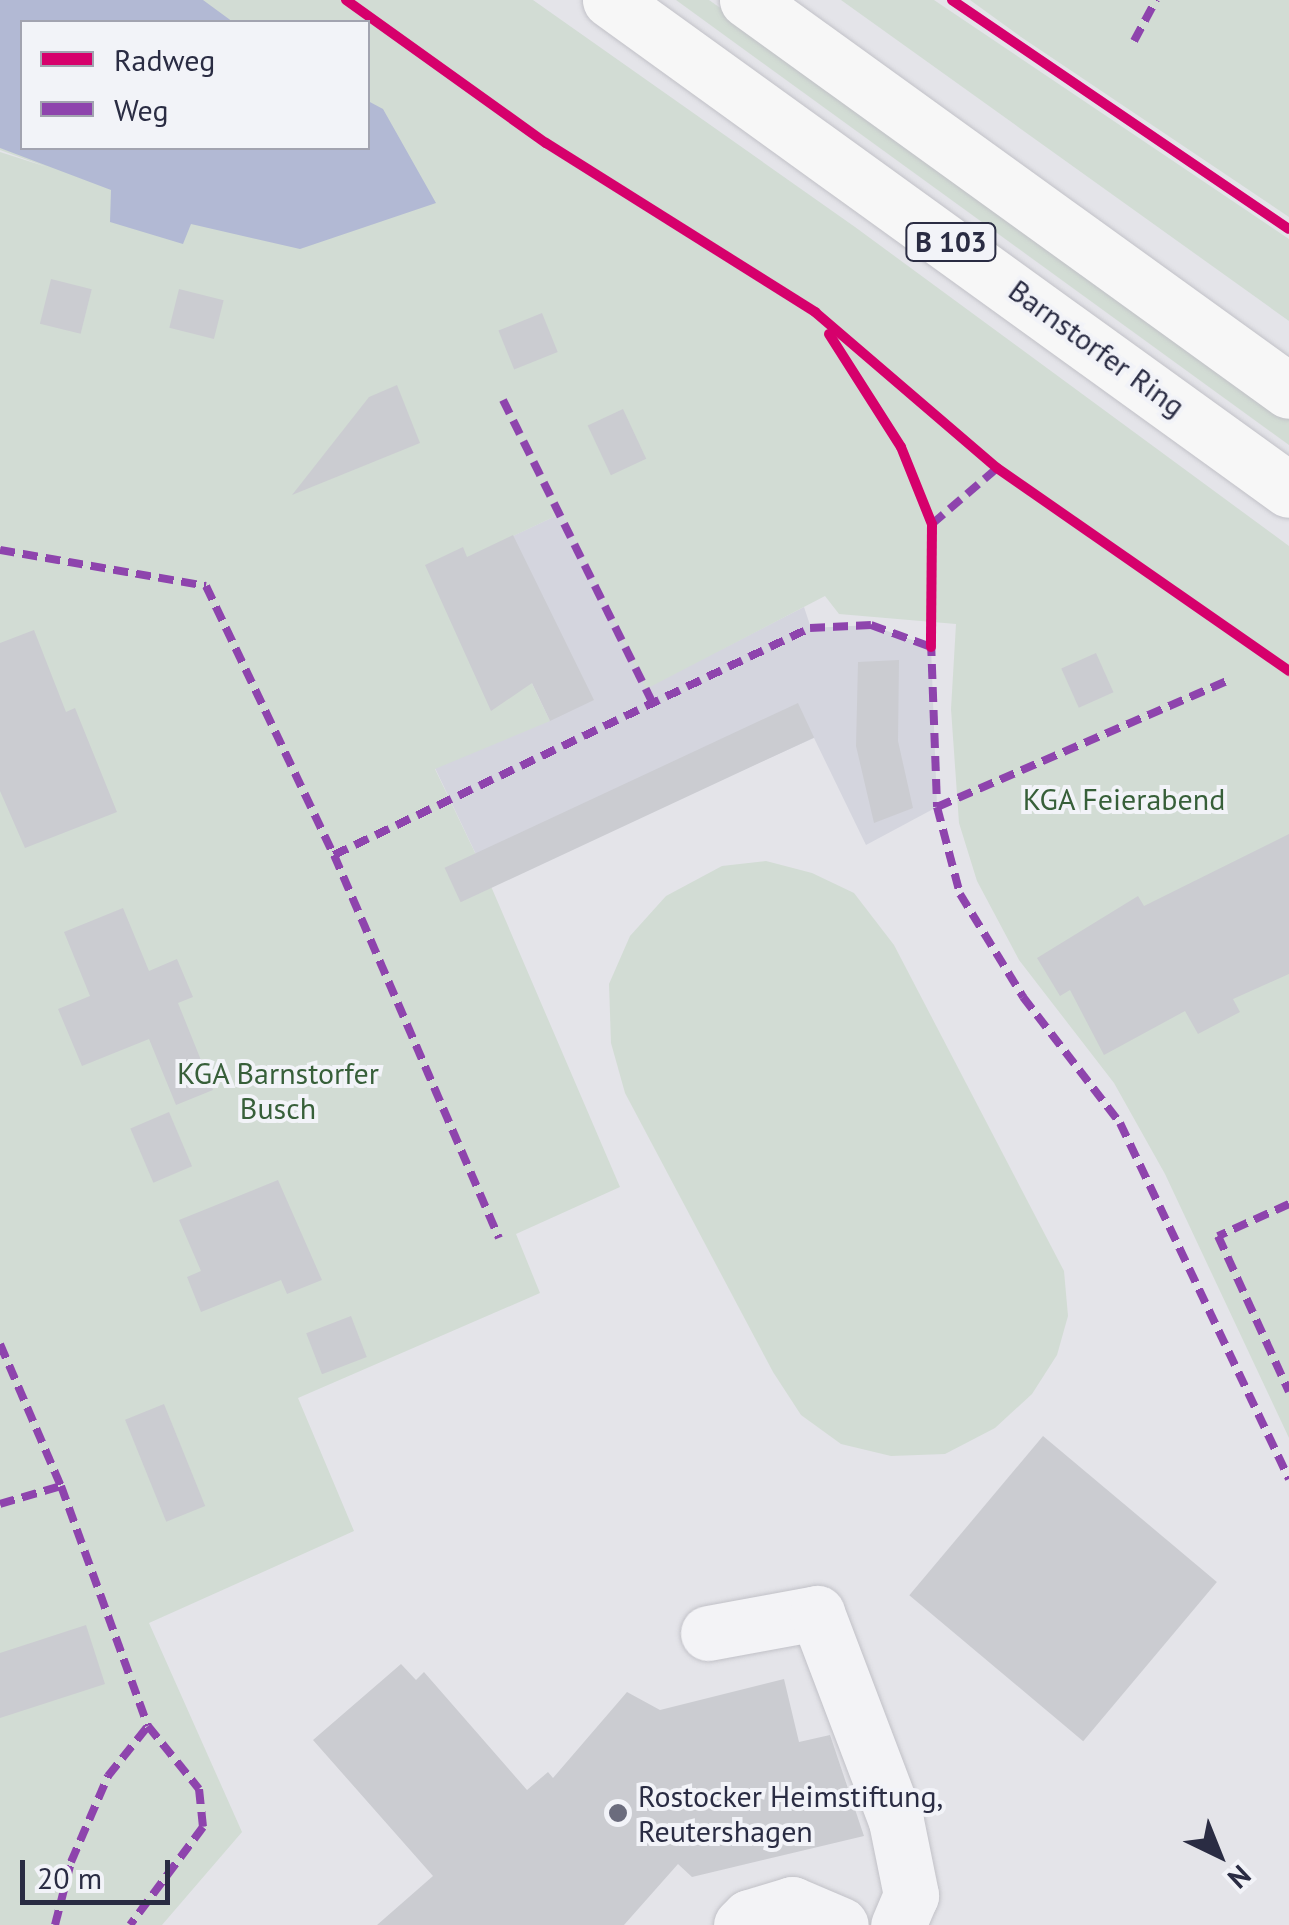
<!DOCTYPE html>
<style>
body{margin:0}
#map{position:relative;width:1289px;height:1925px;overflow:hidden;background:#e4e4e9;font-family:"PT Sans",sans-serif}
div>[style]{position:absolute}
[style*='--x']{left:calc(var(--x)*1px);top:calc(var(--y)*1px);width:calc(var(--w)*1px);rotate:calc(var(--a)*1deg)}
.built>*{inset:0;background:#d4d5de}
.green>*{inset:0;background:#d2dcd4}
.water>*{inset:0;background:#b2b9d4}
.building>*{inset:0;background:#cbccd1;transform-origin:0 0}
.roads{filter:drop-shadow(0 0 2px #c1c1c7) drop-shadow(0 0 2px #c1c1c7)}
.minor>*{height:55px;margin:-27.5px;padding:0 27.5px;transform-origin:27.5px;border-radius:27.5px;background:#f3f3f6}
.highway>*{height:55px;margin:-27.5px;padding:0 27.5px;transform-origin:27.5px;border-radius:27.5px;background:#f7f7f7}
.quiet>*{height:8px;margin-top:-4px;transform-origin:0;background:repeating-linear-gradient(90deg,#8e44ad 0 15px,transparent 0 23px)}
.cycleway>*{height:10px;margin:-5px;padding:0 5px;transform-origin:5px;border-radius:5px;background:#d6006c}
.dots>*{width:28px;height:28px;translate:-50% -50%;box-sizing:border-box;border:5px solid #f2f3f8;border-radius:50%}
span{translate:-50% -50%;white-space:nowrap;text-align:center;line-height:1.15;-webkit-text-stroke:8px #f2f3f8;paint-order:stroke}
.shield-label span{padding:2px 8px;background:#f2f3f8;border:2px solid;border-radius:8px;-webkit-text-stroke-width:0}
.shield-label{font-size:28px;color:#2a2c43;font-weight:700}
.street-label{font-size:30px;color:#2a2c43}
.park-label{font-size:30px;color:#375f39}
.poi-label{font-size:30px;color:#2a2c43}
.left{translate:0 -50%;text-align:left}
.legend{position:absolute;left:20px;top:20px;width:350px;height:130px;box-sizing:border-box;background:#f2f3f8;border:2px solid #a2a3b0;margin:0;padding:12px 18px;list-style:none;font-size:30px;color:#2a2c43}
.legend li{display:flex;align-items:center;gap:20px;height:50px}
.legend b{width:50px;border:2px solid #a2a3b0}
.north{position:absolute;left:1169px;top:1805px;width:100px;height:100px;-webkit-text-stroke:8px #f2f3f8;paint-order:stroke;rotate:137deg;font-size:28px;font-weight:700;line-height:40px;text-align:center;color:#2a2c43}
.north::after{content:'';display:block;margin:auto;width:35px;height:45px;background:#2a2c43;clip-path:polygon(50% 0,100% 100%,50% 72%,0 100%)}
.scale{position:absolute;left:20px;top:1860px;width:150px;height:45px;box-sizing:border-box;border:5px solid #2a2c43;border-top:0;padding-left:12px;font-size:30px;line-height:35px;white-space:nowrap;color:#2a2c43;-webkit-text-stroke:8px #f2f3f8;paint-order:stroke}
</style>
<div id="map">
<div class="built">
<div style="clip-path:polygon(562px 513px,646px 688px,804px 607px,811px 628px,871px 625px,931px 647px,937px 807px,866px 845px,814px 738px,490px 884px,435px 768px,550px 720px,470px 556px)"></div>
</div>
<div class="green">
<div style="clip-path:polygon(evenodd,0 0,533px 0,855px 227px,1289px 546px,1289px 1438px,1165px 1174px,1114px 1083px,1019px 960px,977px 881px,959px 823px,951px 709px,956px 624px,839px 614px,825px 596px,646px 689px,562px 513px,471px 556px,550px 721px,435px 769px,490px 884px,620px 1187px,516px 1234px,540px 1293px,298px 1398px,354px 1531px,149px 1623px,242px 1832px,162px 1925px,0 1925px,0 152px,47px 167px,0 150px,0 0,22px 22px,368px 22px,368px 148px,22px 148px,22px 22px)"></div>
<div style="clip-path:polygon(676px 0,709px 0,1013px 216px,1289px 418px,1289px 445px)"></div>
<div style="clip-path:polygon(841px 0,934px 0,1289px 239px,1289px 321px)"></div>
<div style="clip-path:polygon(970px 0,1289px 0,1289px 217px,1021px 37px)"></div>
<div style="clip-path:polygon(766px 861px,812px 873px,854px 893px,894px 945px,1064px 1271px,1068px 1316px,1057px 1355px,1032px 1394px,995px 1428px,945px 1454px,891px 1456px,841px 1444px,801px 1415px,773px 1372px,625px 1093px,611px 1043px,609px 984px,630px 936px,666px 896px,722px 866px)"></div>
</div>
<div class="water">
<div style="clip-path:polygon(0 0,203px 0,233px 22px,22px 22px,22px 148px,368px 148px,368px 101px,383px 109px,436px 203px,300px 249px,191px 224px,183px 244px,110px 222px,111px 190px,0 148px)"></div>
</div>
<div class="building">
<div style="left:51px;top:279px;width:42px;height:46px;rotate:14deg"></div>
<div style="left:179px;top:289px;width:46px;height:40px;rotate:14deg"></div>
<div style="left:542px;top:313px;width:42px;height:47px;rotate:68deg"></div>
<div style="clip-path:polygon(397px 385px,420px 443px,292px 495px,369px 397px)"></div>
<div style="left:623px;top:409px;width:55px;height:39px;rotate:65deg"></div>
<div style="clip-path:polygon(513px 535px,594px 700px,550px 721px,532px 683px,491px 711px,425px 565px,463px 547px,467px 557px)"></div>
<div style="clip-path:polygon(34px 630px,66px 712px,75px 708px,117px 812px,25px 848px,0 791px,0 643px)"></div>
<div style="left:1096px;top:653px;width:43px;height:38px;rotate:66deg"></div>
<div style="clip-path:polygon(899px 660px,898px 741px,913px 808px,874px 823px,856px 746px,858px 662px)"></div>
<div style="left:798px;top:703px;width:38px;height:390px;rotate:65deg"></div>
<div style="clip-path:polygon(1289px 834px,1289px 974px,1233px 999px,1240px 1012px,1198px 1034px,1185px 1011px,1104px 1055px,1070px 990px,1060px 996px,1037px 958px,1138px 896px,1144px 906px)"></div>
<div style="clip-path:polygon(123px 908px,149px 971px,177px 959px,193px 997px,178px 1003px,213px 1090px,176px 1105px,149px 1039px,82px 1066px,58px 1009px,90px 996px,64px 932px)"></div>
<div style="left:169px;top:1112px;width:59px;height:42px;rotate:67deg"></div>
<div style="clip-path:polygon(278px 1180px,322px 1280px,287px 1294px,281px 1280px,201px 1312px,187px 1277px,201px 1271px,179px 1220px)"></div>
<div style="left:351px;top:1316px;width:44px;height:48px;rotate:69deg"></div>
<div style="left:164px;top:1404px;width:110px;height:42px;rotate:68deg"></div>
<div style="left:1043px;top:1436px;width:227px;height:208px;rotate:40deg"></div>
<div style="clip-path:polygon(86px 1625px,105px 1684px,0 1718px,0 1653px)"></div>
<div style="clip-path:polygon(401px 1664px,416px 1680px,424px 1672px,527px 1790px,548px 1772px,553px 1778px,627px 1692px,660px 1710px,784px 1679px,799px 1742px,830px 1735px,864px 1836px,692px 1877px,678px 1864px,624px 1925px,377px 1925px,433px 1876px,313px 1740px)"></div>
</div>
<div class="roads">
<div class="minor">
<div style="--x:708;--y:1633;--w:111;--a:-10.4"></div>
<div style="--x:817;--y:1613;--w:222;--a:69.2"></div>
<div style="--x:896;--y:1821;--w:76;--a:78.5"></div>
<div style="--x:911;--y:1895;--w:33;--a:113"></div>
<div style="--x:741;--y:1925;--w:11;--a:-45"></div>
<div style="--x:749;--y:1917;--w:45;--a:-16.8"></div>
<div style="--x:792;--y:1904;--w:53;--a:23.2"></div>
</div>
<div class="highway">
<div style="--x:610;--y:0;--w:837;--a:35.82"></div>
<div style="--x:747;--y:0;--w:668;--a:35.81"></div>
</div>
</div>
<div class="quiet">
<div style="--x:1134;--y:41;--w:47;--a:-61.8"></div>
<div style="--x:503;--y:400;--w:339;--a:63.7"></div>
<div style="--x:932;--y:524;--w:86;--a:-40.7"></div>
<div style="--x:0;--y:550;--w:209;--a:9.9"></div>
<div style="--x:206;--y:586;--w:298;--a:64.6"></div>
<div style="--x:334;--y:855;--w:417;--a:66.7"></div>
<div style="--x:931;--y:641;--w:166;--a:87.9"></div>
<div style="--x:937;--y:807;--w:90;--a:75.2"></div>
<div style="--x:960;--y:894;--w:121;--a:58.5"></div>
<div style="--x:1023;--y:997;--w:159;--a:52.4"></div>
<div style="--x:1120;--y:1123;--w:394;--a:64.6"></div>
<div style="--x:937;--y:807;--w:316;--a:-23.5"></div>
<div style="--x:334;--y:855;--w:527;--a:-25.5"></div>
<div style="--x:810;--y:628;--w:61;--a:-2.8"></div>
<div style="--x:871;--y:625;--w:64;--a:20.1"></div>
<div style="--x:1289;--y:1204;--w:78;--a:155.7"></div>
<div style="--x:1218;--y:1236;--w:171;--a:65.5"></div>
<div style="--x:0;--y:1344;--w:155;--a:66.8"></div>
<div style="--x:61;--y:1486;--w:255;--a:70.1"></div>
<div style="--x:148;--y:1726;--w:81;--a:51"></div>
<div style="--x:199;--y:1789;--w:38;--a:84"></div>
<div style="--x:203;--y:1827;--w:122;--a:126.7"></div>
<div style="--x:0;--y:1504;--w:64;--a:-16.4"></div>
<div style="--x:55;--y:1925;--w:65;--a:-75.7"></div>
<div style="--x:71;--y:1862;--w:94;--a:-66.7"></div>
<div style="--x:108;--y:1776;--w:64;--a:-51.3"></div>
</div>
<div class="cycleway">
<div style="--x:346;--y:0;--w:246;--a:35.6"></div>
<div style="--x:546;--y:143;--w:318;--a:32.1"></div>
<div style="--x:815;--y:312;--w:240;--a:40.6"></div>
<div style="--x:997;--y:468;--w:356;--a:34.8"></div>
<div style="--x:952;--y:0;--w:407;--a:34.2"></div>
<div style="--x:829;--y:334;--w:134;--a:57.5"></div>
<div style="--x:901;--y:447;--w:83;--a:68.1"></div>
<div style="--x:932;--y:524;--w:123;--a:90.5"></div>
</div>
<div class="dots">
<div style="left:618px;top:1813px;background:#6b6c7d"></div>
</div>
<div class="shield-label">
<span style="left:951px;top:242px">B 103</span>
</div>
<div class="street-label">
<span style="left:1097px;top:348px;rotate:36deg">Barnstorfer Ring</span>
</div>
<div class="park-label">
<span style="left:1124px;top:799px">KGA Feierabend</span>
<span style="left:278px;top:1090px">KGA Barnstorfer<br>Busch</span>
</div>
<div class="poi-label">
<span class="left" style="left:638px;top:1813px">Rostocker Heimstiftung,<br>Reutershagen</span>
</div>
<ul class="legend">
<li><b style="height:12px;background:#d6006c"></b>Radweg</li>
<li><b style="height:12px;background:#8e44ad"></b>Weg</li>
</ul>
<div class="north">N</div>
<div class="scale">20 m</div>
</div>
